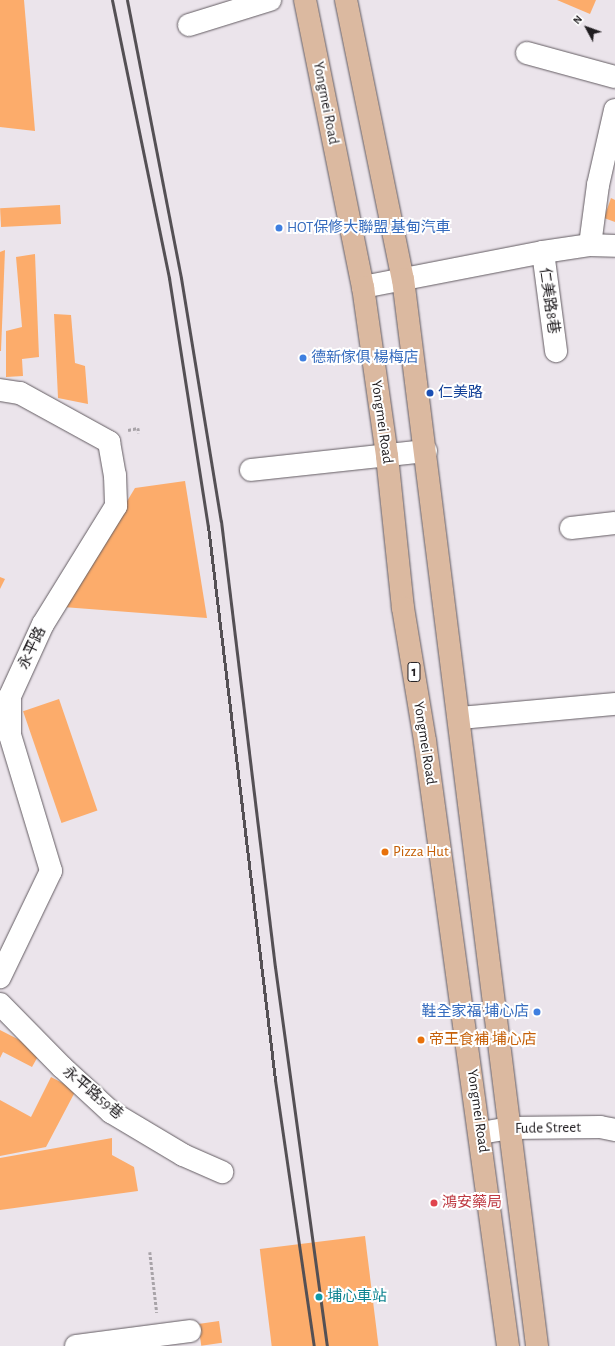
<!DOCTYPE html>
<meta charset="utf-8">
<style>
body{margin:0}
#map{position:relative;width:615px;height:1346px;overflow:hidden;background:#ebe4eb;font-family:"Alegreya Sans","Noto Sans TC",sans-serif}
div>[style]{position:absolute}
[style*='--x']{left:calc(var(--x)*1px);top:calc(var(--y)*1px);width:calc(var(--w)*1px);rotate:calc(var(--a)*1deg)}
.building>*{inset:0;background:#fcac6b;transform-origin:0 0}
.path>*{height:2.5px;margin-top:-1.25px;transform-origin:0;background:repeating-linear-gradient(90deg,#a8a3a8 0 3px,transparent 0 5px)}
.roads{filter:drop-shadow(0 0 1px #635c62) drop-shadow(0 0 1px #635c62)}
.minor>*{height:22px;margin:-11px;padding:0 11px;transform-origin:11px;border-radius:11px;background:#fff}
.major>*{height:22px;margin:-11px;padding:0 11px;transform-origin:11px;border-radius:11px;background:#dbb9a0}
.rail>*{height:3px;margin:-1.5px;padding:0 1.5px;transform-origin:1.5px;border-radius:1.5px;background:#545054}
.dots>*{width:11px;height:11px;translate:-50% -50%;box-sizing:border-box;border:2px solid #fff;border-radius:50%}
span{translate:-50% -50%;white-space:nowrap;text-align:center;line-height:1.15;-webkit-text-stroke:4px #fff;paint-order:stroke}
.shield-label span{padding:1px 3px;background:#fff;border:1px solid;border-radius:3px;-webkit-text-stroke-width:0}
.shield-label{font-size:14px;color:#201d20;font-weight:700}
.street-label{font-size:15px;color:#201d20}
.shop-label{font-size:15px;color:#366cbe}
.left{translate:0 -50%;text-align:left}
.right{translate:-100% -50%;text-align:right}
.transit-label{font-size:15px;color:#164399}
.food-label{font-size:15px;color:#c56008}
.health-label{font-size:15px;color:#be3a42}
.culture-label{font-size:15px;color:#0d838f}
.north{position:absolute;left:567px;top:8px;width:40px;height:40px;-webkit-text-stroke:3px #fff;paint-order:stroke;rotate:311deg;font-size:11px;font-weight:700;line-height:16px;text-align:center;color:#201d20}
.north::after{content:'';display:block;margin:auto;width:14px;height:18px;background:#201d20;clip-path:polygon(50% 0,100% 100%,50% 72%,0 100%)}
</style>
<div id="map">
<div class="building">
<div style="clip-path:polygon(0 0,24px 0,35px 131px,0 127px)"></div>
<div style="clip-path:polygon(557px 0,596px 0,590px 14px)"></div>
<div style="clip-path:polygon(611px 198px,615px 200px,615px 222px,604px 218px)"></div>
<div style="left:60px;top:205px;width:19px;height:60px;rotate:87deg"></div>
<div style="clip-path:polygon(5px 250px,1px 351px,0 351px,0 252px)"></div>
<div style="clip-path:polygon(35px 254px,39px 357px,22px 359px,23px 376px,6px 377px,6px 331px,22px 327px,16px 257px)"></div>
<div style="clip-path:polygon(54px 314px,71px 315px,75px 363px,85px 366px,88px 404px,58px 398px)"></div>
<div style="clip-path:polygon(185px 481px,207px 618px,63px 607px,135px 488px)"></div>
<div style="clip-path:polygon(0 577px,5px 579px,0 589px)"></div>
<div style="left:59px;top:699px;width:118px;height:38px;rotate:71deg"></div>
<div style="clip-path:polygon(0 1030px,41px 1051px,32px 1067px,3px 1052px,0 1058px)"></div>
<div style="clip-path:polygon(51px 1077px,76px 1090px,46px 1147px,0 1156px,0 1100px,31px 1117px)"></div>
<div style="clip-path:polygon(112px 1138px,112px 1155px,134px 1167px,138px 1191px,0 1210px,0 1158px)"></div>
<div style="left:365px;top:1236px;width:111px;height:106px;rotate:83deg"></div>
<div style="left:219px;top:1321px;width:22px;height:21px;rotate:82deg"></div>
</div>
<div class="path">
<div style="--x:128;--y:430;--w:10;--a:-11"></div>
<div style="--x:138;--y:428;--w:5;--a:79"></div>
<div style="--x:150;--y:1252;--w:61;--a:83.5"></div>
</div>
<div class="roads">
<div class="minor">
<div style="--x:189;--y:25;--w:85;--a:-17.2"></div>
<div style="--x:527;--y:53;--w:91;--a:15.3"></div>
<div style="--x:590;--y:245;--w:61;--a:-82.4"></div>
<div style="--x:598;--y:185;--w:77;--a:-77.2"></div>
<div style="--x:543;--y:252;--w:100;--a:82.5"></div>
<div style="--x:363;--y:287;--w:183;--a:-11"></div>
<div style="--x:543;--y:252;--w:48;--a:-8.5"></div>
<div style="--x:590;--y:245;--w:25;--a:2"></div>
<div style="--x:0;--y:390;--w:20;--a:9"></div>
<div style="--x:20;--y:393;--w:102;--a:28.8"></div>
<div style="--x:109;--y:442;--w:34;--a:80"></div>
<div style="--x:115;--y:475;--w:31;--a:88"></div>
<div style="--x:116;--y:506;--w:139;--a:121.7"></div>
<div style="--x:43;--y:624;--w:79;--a:114.6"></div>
<div style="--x:10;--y:696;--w:39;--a:90"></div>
<div style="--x:10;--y:735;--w:142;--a:73.2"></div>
<div style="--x:51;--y:871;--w:118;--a:115.7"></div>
<div style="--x:251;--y:470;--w:176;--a:-6.2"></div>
<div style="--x:571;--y:528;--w:44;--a:-6.5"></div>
<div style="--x:460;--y:718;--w:156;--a:-5.2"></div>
<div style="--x:0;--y:1004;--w:88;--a:45.5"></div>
<div style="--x:62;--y:1067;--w:67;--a:42.6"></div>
<div style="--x:111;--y:1112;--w:84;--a:30.8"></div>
<div style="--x:183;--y:1155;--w:43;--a:23.6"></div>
<div style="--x:481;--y:1133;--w:29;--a:-10"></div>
<div style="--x:510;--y:1128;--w:90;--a:-0.6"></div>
<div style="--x:600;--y:1127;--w:15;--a:11"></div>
<div style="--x:76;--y:1346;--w:115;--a:-7.5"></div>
</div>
<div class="major">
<div style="--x:305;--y:0;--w:293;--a:78.6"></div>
<div style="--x:363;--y:287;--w:171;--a:81.9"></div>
<div style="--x:387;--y:456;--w:153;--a:84"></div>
<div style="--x:403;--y:608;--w:135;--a:80.6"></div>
<div style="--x:425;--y:741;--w:611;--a:82.19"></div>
<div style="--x:346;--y:0;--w:285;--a:78.5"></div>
<div style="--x:403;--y:279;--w:1075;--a:82.84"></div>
</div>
</div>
<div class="rail">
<div style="--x:112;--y:0;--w:284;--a:78.4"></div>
<div style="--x:169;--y:278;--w:251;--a:81.1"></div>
<div style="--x:208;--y:526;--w:558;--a:83.1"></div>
<div style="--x:275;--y:1080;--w:269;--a:81.7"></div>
<div style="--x:127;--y:0;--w:283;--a:79"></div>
<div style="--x:181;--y:278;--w:246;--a:80.7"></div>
<div style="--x:221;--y:521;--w:449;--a:83.1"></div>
<div style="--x:275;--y:967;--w:383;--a:82.2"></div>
</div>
<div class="dots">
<div style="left:279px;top:228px;background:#3f7fe0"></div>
<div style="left:303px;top:358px;background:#3f7fe0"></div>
<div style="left:430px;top:393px;background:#1a4fb4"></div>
<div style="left:385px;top:852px;background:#e8710a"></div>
<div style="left:537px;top:1012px;background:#3f7fe0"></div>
<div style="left:421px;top:1040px;background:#e8710a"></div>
<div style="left:434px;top:1203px;background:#e0444e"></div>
<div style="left:319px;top:1297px;background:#0f9aa8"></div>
</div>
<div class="shield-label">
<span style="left:414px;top:672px">1</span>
</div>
<div class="street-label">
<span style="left:326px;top:103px;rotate:79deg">Yongmei Road</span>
<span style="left:549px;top:301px;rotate:82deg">仁美路8巷</span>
<span style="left:382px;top:422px;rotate:82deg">Yongmei Road</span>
<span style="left:32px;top:648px;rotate:-65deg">永平路</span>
<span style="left:425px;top:743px;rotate:81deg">Yongmei Road</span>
<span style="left:93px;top:1093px;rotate:40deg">永平路59巷</span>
<span style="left:478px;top:1111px;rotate:82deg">Yongmei Road</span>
<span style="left:548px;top:1128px;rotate:-1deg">Fude Street</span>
</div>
<div class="shop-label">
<span class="left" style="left:287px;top:228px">HOT保修大聯盟 基甸汽車</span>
<span class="left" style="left:311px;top:358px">德新傢俱 楊梅店</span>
<span class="right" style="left:529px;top:1012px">鞋全家福 埔心店</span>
</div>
<div class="transit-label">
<span class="left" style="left:438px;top:393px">仁美路</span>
</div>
<div class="food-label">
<span class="left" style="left:393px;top:852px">Pizza Hut</span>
<span class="left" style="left:429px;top:1040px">帝王食補 埔心店</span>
</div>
<div class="health-label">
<span class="left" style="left:442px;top:1203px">鴻安藥局</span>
</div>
<div class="culture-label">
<span class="left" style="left:327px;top:1297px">埔心車站</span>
</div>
<div class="north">N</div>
</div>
